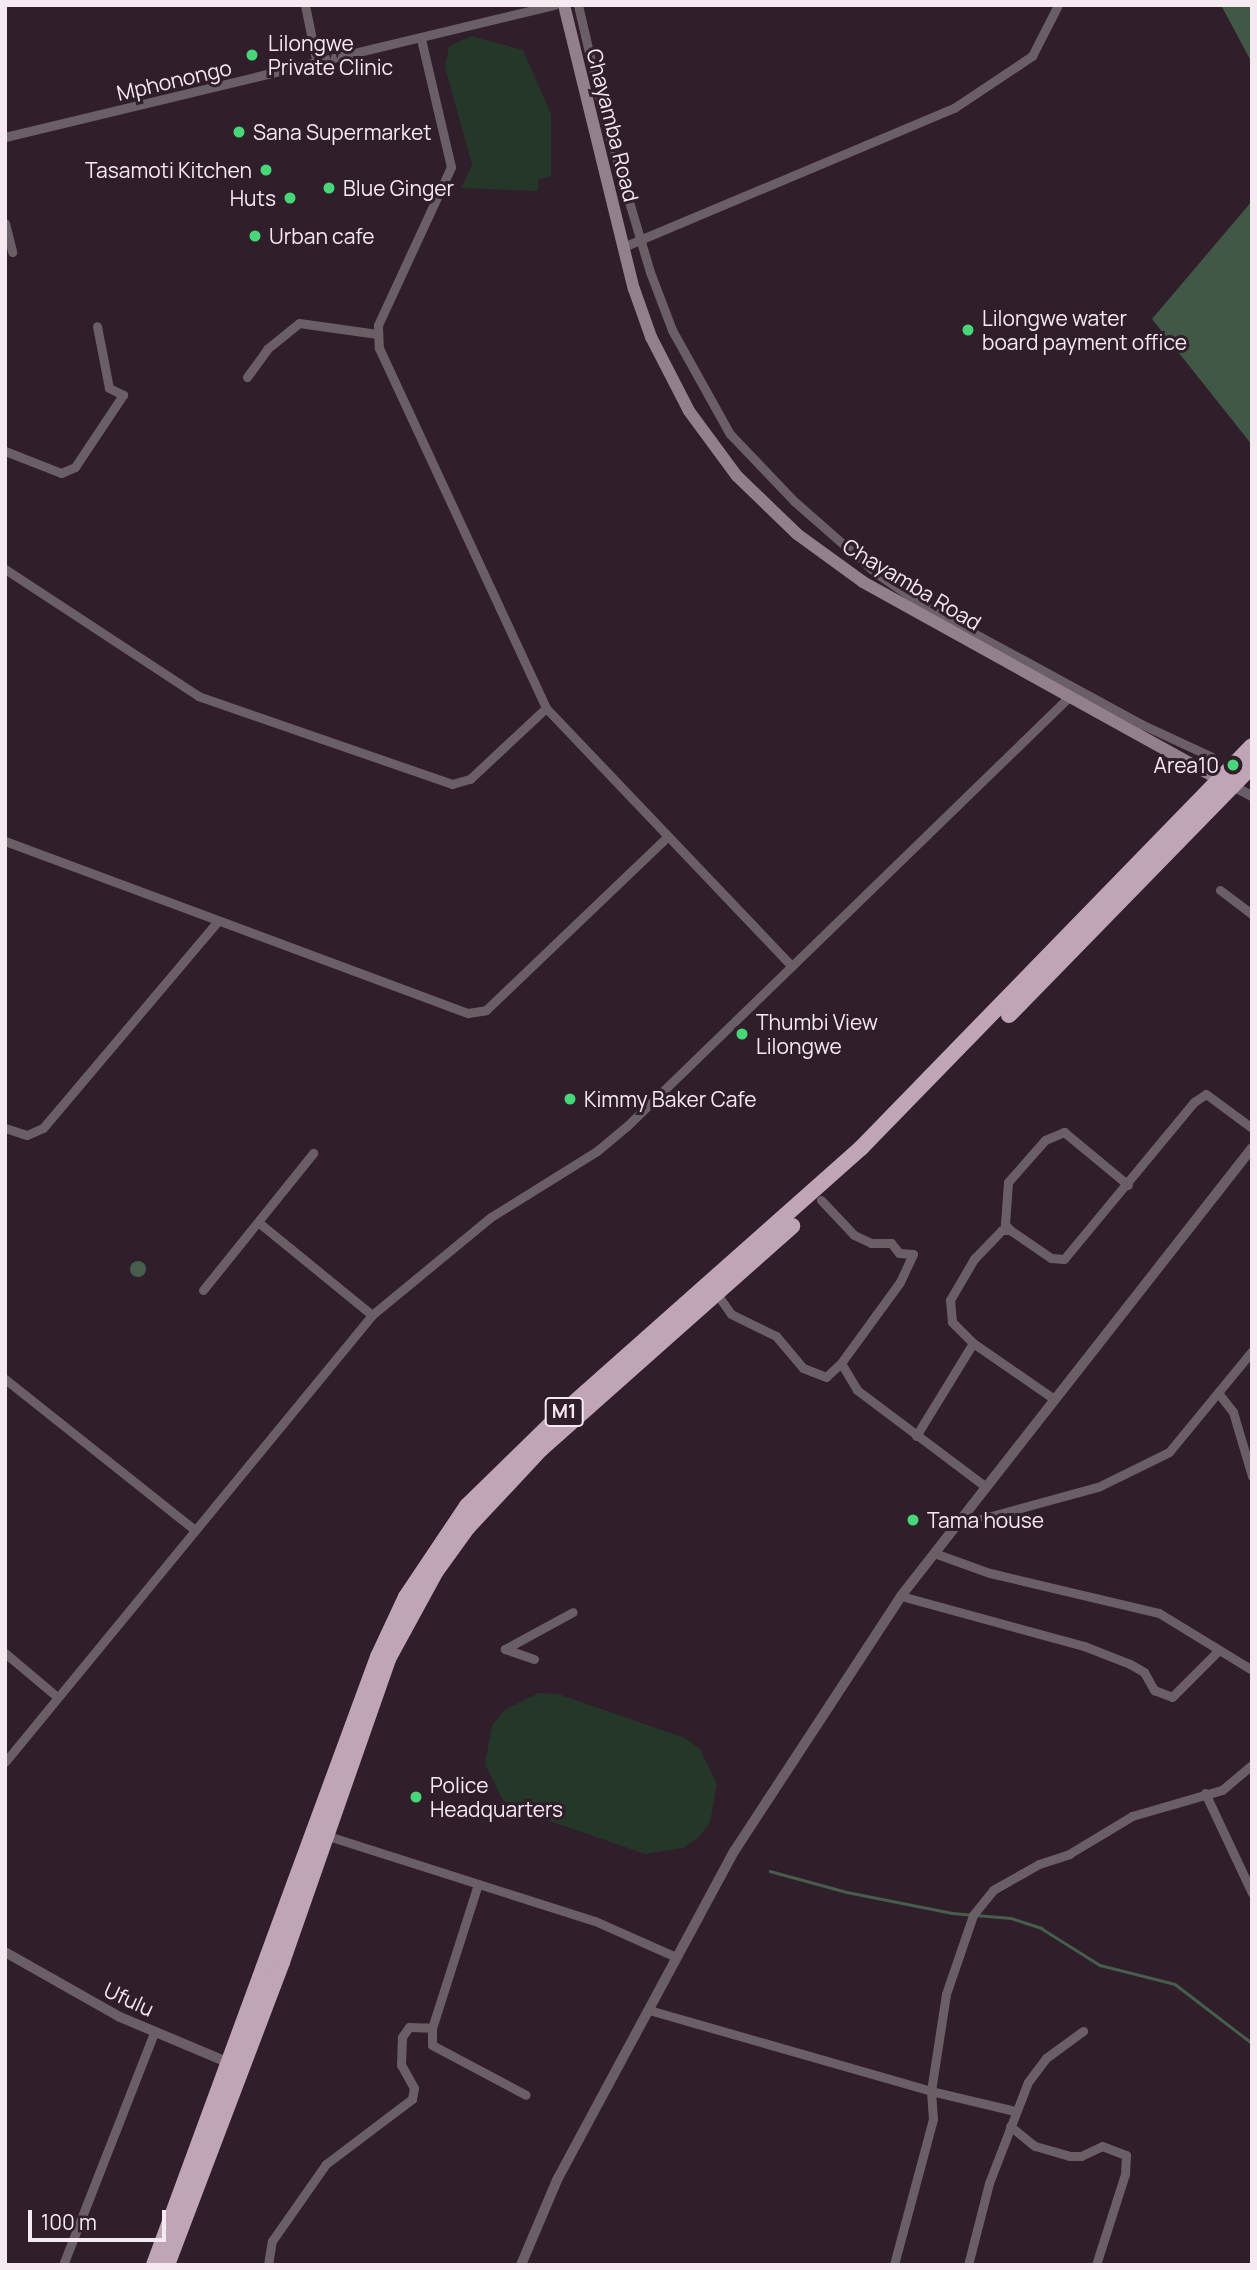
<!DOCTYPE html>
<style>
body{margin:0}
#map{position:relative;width:1257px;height:2270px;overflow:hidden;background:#301e2a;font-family:Manrope,sans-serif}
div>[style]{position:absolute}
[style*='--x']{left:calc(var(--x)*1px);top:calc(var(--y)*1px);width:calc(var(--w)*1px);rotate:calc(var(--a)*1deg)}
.green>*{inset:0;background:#253729}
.forest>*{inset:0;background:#405845}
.water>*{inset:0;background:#465e4b}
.round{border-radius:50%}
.stream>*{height:2.5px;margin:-1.25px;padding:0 1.25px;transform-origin:1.25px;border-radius:1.25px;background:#465e4b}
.minor>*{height:9px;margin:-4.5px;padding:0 4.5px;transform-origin:4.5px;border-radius:4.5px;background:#6b5f67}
.tertiary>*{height:10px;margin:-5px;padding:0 5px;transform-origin:5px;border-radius:5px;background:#6b5f67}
.secondary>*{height:12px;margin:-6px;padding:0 6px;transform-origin:6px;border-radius:6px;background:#92808c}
.trunk>*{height:16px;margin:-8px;padding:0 8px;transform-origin:8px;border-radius:8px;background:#bfa5b6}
.dots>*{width:19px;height:19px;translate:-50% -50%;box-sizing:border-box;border:4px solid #301e2a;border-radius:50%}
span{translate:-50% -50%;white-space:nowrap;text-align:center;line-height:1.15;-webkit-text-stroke:6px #301e2a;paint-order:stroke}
.shield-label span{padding:2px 5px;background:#301e2a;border:2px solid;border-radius:5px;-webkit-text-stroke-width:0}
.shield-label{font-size:19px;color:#f6eaf2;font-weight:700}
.poi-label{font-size:21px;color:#f6eaf2}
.left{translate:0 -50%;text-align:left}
.right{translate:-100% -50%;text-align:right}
.street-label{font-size:21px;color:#f6eaf2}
.frame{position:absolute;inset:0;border:7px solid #f6eaf2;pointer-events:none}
.scale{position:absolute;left:28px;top:2210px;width:138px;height:32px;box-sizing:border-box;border:4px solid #f6eaf2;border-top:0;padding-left:9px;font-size:21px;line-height:24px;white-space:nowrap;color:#f6eaf2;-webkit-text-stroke:5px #301e2a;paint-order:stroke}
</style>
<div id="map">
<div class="green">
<div style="clip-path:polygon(472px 36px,523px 50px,551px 114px,551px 176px,538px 180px,538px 191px,461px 188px,472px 165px,445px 67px,449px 46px)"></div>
<div style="clip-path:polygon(539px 1693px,558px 1694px,685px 1738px,700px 1749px,717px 1784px,710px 1822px,699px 1837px,683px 1848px,645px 1854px,518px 1810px,502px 1799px,485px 1764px,492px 1726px,504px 1710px)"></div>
</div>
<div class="forest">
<div style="clip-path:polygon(1221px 5px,1252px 5px,1252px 63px)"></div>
<div style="clip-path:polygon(1252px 201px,1252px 445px,1152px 319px)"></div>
</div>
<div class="water">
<div class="round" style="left:130px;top:1261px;width:16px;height:16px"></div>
</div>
<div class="stream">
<div style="--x:770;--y:1871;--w:80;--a:15.3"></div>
<div style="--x:847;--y:1892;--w:107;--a:11.3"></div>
<div style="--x:952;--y:1913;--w:59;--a:4.8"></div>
<div style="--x:1011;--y:1918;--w:32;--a:18"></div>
<div style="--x:1041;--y:1928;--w:70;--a:32.1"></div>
<div style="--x:1100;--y:1965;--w:77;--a:14.2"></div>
<div style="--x:1175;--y:1984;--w:97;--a:37.5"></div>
</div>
<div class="minor">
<div style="--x:305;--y:5;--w:60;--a:78.5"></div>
<div style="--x:578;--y:5;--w:119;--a:76.9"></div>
<div style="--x:605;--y:121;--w:158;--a:73.4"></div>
<div style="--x:650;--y:272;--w:62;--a:69.2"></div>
<div style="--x:672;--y:330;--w:119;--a:60.9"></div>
<div style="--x:730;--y:434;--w:93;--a:46.3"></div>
<div style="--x:794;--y:501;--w:109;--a:41.3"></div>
<div style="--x:876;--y:573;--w:58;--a:34.5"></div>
<div style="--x:924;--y:606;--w:247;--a:28.5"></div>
<div style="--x:1141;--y:724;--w:78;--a:24.9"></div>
<div style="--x:421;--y:39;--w:131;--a:76.8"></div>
<div style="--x:451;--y:167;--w:174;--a:114.8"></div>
<div style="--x:378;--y:325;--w:23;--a:88"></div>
<div style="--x:379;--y:348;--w:397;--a:65.1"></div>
<div style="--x:546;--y:708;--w:356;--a:46.4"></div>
<div style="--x:5;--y:137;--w:565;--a:-13.52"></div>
<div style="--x:5;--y:223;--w:30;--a:76"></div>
<div style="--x:623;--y:247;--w:359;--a:-22.8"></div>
<div style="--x:954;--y:108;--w:94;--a:-33.7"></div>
<div style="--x:1032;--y:56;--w:57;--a:-63"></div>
<div style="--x:247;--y:377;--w:34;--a:-54"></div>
<div style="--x:267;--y:349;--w:41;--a:-39.1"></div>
<div style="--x:299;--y:323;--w:79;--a:8"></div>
<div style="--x:5;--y:451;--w:60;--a:21.4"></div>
<div style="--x:61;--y:473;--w:15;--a:-23"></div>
<div style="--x:75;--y:467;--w:87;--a:-56.3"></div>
<div style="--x:123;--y:395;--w:16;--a:-153"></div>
<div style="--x:109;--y:388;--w:63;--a:-101"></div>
<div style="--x:5;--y:569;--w:231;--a:33.3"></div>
<div style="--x:198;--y:696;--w:269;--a:19.1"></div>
<div style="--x:452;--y:784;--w:19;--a:-16"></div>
<div style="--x:470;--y:779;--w:104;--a:-43.1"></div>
<div style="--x:5;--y:841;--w:494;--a:20.4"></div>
<div style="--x:468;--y:1013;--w:18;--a:-9"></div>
<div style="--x:486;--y:1010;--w:250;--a:-43.7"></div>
<div style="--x:1220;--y:890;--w:40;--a:37"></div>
<div style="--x:5;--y:1128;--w:23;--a:18"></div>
<div style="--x:27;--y:1135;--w:17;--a:-24"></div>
<div style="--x:43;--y:1128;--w:271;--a:-49.8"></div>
<div style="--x:821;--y:1200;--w:48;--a:46.7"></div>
<div style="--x:854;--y:1235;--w:19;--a:25"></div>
<div style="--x:871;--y:1243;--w:20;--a:0"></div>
<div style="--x:891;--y:1243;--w:13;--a:51"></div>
<div style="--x:899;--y:1253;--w:14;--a:4"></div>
<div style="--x:913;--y:1254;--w:31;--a:115"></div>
<div style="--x:900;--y:1282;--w:100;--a:126.1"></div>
<div style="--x:841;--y:1363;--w:31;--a:59"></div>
<div style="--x:857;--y:1390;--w:160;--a:36.9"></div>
<div style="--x:258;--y:1222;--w:147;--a:39.2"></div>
<div style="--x:1010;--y:1230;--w:8;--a:-130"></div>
<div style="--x:1005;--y:1224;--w:42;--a:-85.9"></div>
<div style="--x:1008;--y:1182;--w:56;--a:-48.6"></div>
<div style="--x:1045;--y:1140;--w:21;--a:-23"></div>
<div style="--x:1064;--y:1132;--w:83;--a:39.6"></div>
<div style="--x:203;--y:1290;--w:176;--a:-51.2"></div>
<div style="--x:717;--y:1294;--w:24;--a:55"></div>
<div style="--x:731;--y:1314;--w:50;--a:26.1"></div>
<div style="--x:776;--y:1336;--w:42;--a:49.8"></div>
<div style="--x:803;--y:1368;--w:25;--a:21"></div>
<div style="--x:826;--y:1377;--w:21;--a:-43"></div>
<div style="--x:5;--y:1379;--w:243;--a:38.5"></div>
<div style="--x:1219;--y:1394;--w:23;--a:52"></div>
<div style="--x:1233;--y:1412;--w:67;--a:73.5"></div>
<div style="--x:1054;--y:1399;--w:98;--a:-145.3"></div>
<div style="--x:973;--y:1343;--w:30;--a:-135"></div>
<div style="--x:952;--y:1322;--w:22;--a:-95"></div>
<div style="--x:950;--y:1300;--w:48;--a:-59.7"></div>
<div style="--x:974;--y:1259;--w:40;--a:-46"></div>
<div style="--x:1002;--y:1230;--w:8;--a:0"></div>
<div style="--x:1010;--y:1230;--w:50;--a:34.3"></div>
<div style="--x:1051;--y:1258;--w:13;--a:4"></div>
<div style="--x:1064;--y:1259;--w:204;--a:-50.4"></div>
<div style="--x:1194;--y:1102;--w:14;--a:-34"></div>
<div style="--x:1206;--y:1094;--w:57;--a:36.5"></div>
<div style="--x:916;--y:1436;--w:109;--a:-58.5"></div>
<div style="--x:955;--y:1526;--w:148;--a:-15.3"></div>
<div style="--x:1098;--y:1487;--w:79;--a:-26.2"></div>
<div style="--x:1169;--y:1452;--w:131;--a:-50.6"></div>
<div style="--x:934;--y:1553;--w:59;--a:19.7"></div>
<div style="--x:990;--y:1573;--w:174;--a:13.3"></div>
<div style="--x:1159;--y:1613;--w:109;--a:31.5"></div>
<div style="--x:901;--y:1596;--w:190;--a:15.3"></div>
<div style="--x:1084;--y:1646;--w:49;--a:21.4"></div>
<div style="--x:1130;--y:1664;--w:16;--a:30"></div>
<div style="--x:1144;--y:1672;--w:21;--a:61"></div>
<div style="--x:1154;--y:1690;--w:19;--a:21"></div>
<div style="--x:1172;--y:1697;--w:65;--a:-45"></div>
<div style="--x:5;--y:1653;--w:67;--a:40.1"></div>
<div style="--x:534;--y:1659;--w:31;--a:-161"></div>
<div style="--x:505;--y:1649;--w:77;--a:-28.6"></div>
<div style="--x:5;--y:1762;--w:578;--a:-50.61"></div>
<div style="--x:372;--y:1315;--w:154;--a:-39.5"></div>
<div style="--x:491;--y:1217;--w:125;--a:-31.9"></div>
<div style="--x:597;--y:1151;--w:39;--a:-40"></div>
<div style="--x:627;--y:1126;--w:617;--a:-44.15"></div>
<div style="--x:1205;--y:1793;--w:110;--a:64.8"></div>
<div style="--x:325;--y:1835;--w:283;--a:17.7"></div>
<div style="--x:595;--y:1921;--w:89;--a:24"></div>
<div style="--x:478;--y:1884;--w:151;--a:107.7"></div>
<div style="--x:432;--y:2028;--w:17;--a:90"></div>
<div style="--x:432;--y:2045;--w:106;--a:28"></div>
<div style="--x:649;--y:2010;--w:293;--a:16"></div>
<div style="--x:931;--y:2091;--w:28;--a:86"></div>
<div style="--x:933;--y:2119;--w:151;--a:105"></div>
<div style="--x:1015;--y:2111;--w:86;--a:-166.6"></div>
<div style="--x:931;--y:2091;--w:98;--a:-81.2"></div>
<div style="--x:946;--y:1994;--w:83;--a:-71.1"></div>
<div style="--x:973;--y:1915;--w:32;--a:-51"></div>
<div style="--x:993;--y:1890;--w:53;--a:-29.5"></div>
<div style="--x:1039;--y:1864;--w:32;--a:-18"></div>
<div style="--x:1069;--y:1854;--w:74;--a:-31.1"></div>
<div style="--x:1132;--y:1816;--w:94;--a:-16.1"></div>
<div style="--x:1222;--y:1790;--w:39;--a:-40"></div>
<div style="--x:1010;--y:2126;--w:32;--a:39"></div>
<div style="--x:1035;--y:2146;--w:35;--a:16"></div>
<div style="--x:1069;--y:2156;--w:12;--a:0"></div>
<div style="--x:1081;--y:2156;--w:23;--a:-25"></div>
<div style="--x:1102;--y:2146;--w:26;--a:21"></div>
<div style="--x:1126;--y:2155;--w:19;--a:93"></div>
<div style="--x:1125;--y:2174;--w:96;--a:107.7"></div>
<div style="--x:63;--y:2265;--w:249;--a:-68.6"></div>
<div style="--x:268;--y:2265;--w:24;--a:-81"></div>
<div style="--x:272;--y:2241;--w:94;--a:-55"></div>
<div style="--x:326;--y:2164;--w:108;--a:-37.1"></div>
<div style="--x:412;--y:2099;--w:11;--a:-80"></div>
<div style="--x:414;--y:2088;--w:26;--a:-119"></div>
<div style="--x:401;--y:2065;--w:28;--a:-88"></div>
<div style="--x:402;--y:2037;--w:12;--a:-55"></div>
<div style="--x:409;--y:2027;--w:23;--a:2"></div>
<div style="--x:968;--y:2265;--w:85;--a:-75.6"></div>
<div style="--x:989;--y:2183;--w:108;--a:-68.9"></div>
<div style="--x:1028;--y:2082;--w:30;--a:-53"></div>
<div style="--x:1046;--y:2058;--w:46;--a:-36.1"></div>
</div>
<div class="tertiary">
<div style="--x:1233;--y:786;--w:21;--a:28"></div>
<div style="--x:5;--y:1952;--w:132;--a:29.5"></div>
<div style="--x:120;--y:2017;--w:124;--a:22.8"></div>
<div style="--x:521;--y:2265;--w:92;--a:-67"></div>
<div style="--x:557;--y:2180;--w:375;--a:-61.7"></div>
<div style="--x:735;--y:1850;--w:303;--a:-56.8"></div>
<div style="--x:901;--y:1596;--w:569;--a:-51.92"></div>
</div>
<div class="secondary">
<div style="--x:564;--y:5;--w:292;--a:76.2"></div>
<div style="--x:634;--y:289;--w:51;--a:70.5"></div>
<div style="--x:651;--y:337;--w:83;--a:62.8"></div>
<div style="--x:689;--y:411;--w:81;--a:53.6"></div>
<div style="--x:737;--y:476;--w:83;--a:44"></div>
<div style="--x:797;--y:534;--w:82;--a:36"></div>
<div style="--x:863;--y:582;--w:416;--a:29"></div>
</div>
<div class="trunk">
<div style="--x:1009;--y:1015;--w:348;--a:-45.7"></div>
<div style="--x:154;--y:2265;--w:648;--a:-69.78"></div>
<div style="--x:378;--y:1657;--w:66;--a:-65"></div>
<div style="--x:406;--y:1597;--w:110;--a:-56.2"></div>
<div style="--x:467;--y:1506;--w:127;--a:-44.4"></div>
<div style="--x:558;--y:1417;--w:405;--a:-41.6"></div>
<div style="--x:861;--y:1148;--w:561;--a:-45.79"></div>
<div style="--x:167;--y:2265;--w:324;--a:-69.2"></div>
<div style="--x:282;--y:1962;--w:321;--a:-70.7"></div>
<div style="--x:388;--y:1659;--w:100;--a:-61.4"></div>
<div style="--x:436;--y:1571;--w:53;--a:-54.2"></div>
<div style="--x:467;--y:1528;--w:108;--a:-46.9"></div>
<div style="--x:541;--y:1449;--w:336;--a:-41.6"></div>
</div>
<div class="dots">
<div style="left:252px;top:55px;background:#47d779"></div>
<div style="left:239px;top:132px;background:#47d779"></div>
<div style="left:266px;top:170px;background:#47d779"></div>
<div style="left:329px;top:188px;background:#47d779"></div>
<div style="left:290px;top:198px;background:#47d779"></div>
<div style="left:255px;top:236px;background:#47d779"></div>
<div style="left:968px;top:330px;background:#47d779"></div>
<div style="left:1233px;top:765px;background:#47d779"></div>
<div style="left:742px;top:1034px;background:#47d779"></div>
<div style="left:570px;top:1099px;background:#47d779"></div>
<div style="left:913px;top:1520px;background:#47d779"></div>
<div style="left:416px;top:1797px;background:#47d779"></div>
</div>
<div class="shield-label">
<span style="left:564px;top:1412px">M1</span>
</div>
<div class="poi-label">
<span class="left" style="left:268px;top:55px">Lilongwe<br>Private Clinic</span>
<span class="left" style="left:253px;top:132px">Sana Supermarket</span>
<span class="right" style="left:252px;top:170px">Tasamoti Kitchen</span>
<span class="left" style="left:343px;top:188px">Blue Ginger</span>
<span class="right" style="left:276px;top:198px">Huts</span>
<span class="left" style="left:269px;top:236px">Urban cafe</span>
<span class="left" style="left:982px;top:330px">Lilongwe water<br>board payment office</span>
<span class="right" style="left:1219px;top:765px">Area10</span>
<span class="left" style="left:756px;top:1034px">Thumbi View<br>Lilongwe</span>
<span class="left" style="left:584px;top:1099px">Kimmy Baker Cafe</span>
<span class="left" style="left:927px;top:1520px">Tama house</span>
<span class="left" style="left:430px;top:1797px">Police<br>Headquarters</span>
</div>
<div class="street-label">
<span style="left:174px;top:80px;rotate:-13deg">Mphonongo</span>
<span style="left:613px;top:125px;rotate:76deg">Chayamba Road</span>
<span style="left:912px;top:584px;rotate:31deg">Chayamba Road</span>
<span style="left:129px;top:1999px;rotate:25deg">Ufulu</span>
</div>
<div class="frame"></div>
<div class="scale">100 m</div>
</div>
